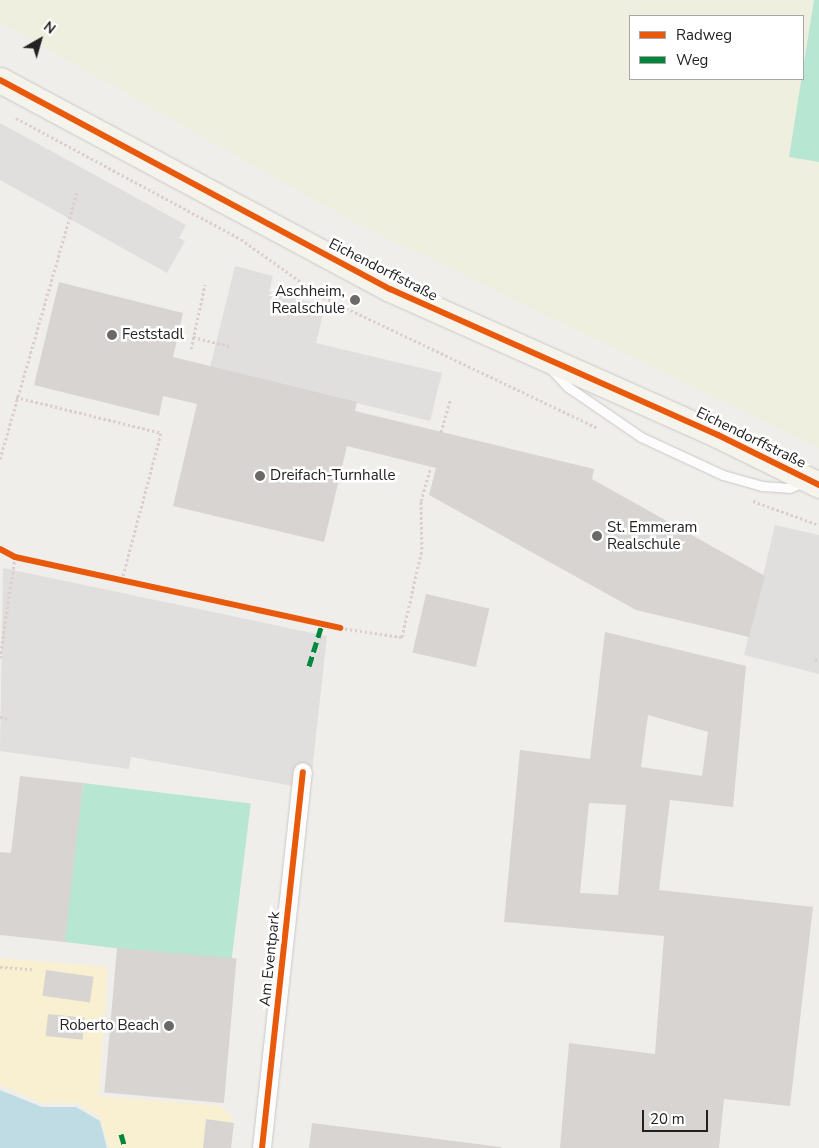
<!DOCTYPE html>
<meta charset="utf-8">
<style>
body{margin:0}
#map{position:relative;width:819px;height:1148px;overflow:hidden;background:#f0eeeb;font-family:"Nunito Sans",sans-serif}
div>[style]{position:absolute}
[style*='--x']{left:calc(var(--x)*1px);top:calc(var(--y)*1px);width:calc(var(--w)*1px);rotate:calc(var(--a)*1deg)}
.farmland>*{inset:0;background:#efefdf}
.sand>*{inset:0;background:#f8f0d0}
.pitch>*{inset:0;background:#b7e6d2;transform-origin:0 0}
.parking>*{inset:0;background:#e0dfde}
.water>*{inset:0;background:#bfdbe3}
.building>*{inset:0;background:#d7d4d2;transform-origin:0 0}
.path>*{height:3px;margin-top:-1.5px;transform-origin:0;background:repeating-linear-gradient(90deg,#dccecd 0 2.5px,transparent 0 5px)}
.roads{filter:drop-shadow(0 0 1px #c9c8c7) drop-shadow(0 0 1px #c9c8c7)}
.lane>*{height:9px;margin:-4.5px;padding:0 4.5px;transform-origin:4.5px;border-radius:4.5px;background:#fdfcfc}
.street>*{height:18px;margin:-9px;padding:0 9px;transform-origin:9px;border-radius:9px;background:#fdfcfc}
.secondary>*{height:25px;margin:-12.5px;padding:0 12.5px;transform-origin:12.5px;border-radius:12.5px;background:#f4f4ed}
.quiet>*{height:5px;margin-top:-2.5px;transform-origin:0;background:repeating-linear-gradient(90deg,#00873e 0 10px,transparent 0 15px)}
.cycleway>*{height:6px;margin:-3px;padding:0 3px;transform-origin:3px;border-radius:3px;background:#e8590c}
.dots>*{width:14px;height:14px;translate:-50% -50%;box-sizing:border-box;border:2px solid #fff;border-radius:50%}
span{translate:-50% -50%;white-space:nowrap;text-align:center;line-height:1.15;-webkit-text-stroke:5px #fff;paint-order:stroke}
.street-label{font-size:15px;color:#222}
.poi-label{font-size:15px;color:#222}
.right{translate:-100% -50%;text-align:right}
.left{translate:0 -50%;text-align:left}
.legend{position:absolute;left:629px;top:15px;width:175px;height:65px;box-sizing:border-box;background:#fff;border:1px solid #a7a7a7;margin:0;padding:6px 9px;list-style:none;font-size:15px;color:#222}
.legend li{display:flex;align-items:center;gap:10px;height:25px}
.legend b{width:25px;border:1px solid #a7a7a7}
.north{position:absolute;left:15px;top:15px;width:50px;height:50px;-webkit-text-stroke:4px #fff;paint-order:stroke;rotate:38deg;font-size:14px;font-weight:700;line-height:20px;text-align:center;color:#222}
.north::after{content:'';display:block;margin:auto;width:18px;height:22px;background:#222;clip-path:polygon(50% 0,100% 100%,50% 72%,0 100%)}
.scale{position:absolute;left:642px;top:1110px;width:66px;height:22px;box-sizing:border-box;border:2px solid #222;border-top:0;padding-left:6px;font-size:15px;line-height:18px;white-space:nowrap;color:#222;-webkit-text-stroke:4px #fff;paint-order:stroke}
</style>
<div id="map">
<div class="farmland">
<div style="clip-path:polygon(0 0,814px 0,803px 73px,803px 16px,630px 16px,630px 79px,802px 79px,789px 157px,819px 162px,819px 448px,348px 219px,0 22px)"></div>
</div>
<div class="sand">
<div style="clip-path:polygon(0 958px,108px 967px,99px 1096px,220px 1106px,232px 1117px,229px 1148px,110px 1148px,99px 1116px,76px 1103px,41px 1103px,0 1085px)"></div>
</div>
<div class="pitch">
<div style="clip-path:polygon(814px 0,819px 0,819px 162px,789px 157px)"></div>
<div style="left:83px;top:783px;width:169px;height:160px;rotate:7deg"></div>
</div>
<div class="parking">
<div style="clip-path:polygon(0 123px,186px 225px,179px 238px,185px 241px,167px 273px,0 180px)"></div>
<div style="clip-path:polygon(235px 266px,273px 276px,269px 292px,325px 306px,316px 343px,442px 373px,430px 421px,210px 367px)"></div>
<div style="clip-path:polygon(775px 525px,819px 535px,819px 674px,744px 655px)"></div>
<div style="clip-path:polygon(3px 568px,327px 636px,310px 789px,131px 757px,129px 769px,0 751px)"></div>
</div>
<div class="water">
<div style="clip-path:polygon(0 1090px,42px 1107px,76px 1107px,100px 1121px,107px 1148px,0 1148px)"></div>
</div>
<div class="building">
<div style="clip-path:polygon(59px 282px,183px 313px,173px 357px,357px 402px,355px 411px,594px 469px,592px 479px,765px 576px,749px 637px,636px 610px,429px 495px,436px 468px,347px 446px,324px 542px,173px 506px,197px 404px,163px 396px,159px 416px,34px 385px)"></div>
<div style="left:426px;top:594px;width:65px;height:60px;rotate:13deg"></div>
<div style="clip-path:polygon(evenodd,605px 632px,746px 666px,733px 807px,670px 800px,659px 890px,813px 907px,790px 1106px,724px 1099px,719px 1148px,560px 1148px,569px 1043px,655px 1054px,664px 936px,504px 922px,520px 750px,590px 759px,605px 632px,648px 715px,708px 732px,702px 776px,641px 767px,648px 715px,605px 632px,589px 803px,626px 805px,618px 895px,580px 893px,589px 803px)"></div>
<div style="clip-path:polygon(20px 776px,83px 783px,65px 942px,0 935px,0 852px,11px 853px)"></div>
<div style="left:117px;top:948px;width:120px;height:145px;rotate:5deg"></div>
<div style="left:46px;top:970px;width:48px;height:26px;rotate:8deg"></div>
<div style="left:48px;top:1014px;width:37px;height:22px;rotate:6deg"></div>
<div style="clip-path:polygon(206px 1119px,234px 1123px,231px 1148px,203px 1148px)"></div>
<div style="clip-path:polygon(312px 1123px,501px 1147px,501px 1148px,309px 1148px)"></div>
</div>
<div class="path">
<div style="--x:16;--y:118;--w:255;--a:28.3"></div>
<div style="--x:241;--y:239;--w:96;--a:35.7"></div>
<div style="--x:319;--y:295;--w:309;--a:25.5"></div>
<div style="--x:193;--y:337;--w:37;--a:14"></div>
<div style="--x:191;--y:349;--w:66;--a:-77.7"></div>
<div style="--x:16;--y:397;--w:149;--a:13.9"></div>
<div style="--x:161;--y:433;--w:152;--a:104.9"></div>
<div style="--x:441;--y:432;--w:33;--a:-74"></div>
<div style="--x:0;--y:459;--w:277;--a:-73.9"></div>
<div style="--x:753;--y:501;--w:70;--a:20"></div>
<div style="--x:340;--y:628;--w:63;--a:8.3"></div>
<div style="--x:402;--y:637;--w:90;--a:-77.2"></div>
<div style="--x:422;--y:549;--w:48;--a:-91.2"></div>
<div style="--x:421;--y:501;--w:35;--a:-74"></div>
<div style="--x:0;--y:658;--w:102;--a:-81.6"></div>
<div style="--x:815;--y:659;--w:5;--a:37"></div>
<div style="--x:0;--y:717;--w:8;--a:14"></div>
<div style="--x:0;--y:967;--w:32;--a:4"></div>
</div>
<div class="roads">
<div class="lane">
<div style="--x:552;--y:370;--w:23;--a:47"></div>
<div style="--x:568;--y:387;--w:88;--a:34.4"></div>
<div style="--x:641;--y:437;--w:90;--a:24.9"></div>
<div style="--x:723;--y:475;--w:41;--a:15.8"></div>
<div style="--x:762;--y:486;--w:27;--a:4"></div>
<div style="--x:789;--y:488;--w:17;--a:-21"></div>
</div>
<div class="street">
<div style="--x:262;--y:1148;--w:378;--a:-83.8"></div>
</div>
<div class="secondary">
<div style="--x:0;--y:80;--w:442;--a:28.2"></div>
<div style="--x:390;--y:289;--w:359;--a:24"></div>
<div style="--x:718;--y:435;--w:113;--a:26.3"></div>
</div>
</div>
<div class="quiet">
<div style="--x:309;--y:666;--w:44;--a:-72.8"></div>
<div style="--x:121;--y:1134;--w:15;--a:74"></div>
</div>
<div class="cycleway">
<div style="--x:0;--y:80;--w:442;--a:28.2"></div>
<div style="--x:390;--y:289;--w:359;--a:24"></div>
<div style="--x:718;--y:435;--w:113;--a:26.3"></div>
<div style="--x:0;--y:549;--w:17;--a:28"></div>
<div style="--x:15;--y:557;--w:333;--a:12.3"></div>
<div style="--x:262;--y:1148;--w:378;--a:-83.8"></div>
</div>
<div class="dots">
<div style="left:355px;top:300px;background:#6a6968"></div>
<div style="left:112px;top:335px;background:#6a6968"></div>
<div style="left:260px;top:476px;background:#6a6968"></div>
<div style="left:597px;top:536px;background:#6a6968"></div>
<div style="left:169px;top:1026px;background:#6a6968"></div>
</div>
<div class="street-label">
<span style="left:383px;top:270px;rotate:27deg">Eichendorffstraße</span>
<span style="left:751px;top:438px;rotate:26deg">Eichendorffstraße</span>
<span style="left:270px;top:959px;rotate:-84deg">Am Eventpark</span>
</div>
<div class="poi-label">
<span class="right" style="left:345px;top:300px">Aschheim,<br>Realschule</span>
<span class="left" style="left:122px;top:335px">Feststadl</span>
<span class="left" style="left:270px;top:476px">Dreifach-Turnhalle</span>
<span class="left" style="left:607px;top:536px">St. Emmeram<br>Realschule</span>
<span class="right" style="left:159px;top:1026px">Roberto Beach</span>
</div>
<ul class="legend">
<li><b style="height:6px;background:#e8590c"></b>Radweg</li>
<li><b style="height:6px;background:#00873e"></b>Weg</li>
</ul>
<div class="north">N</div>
<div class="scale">20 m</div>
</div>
